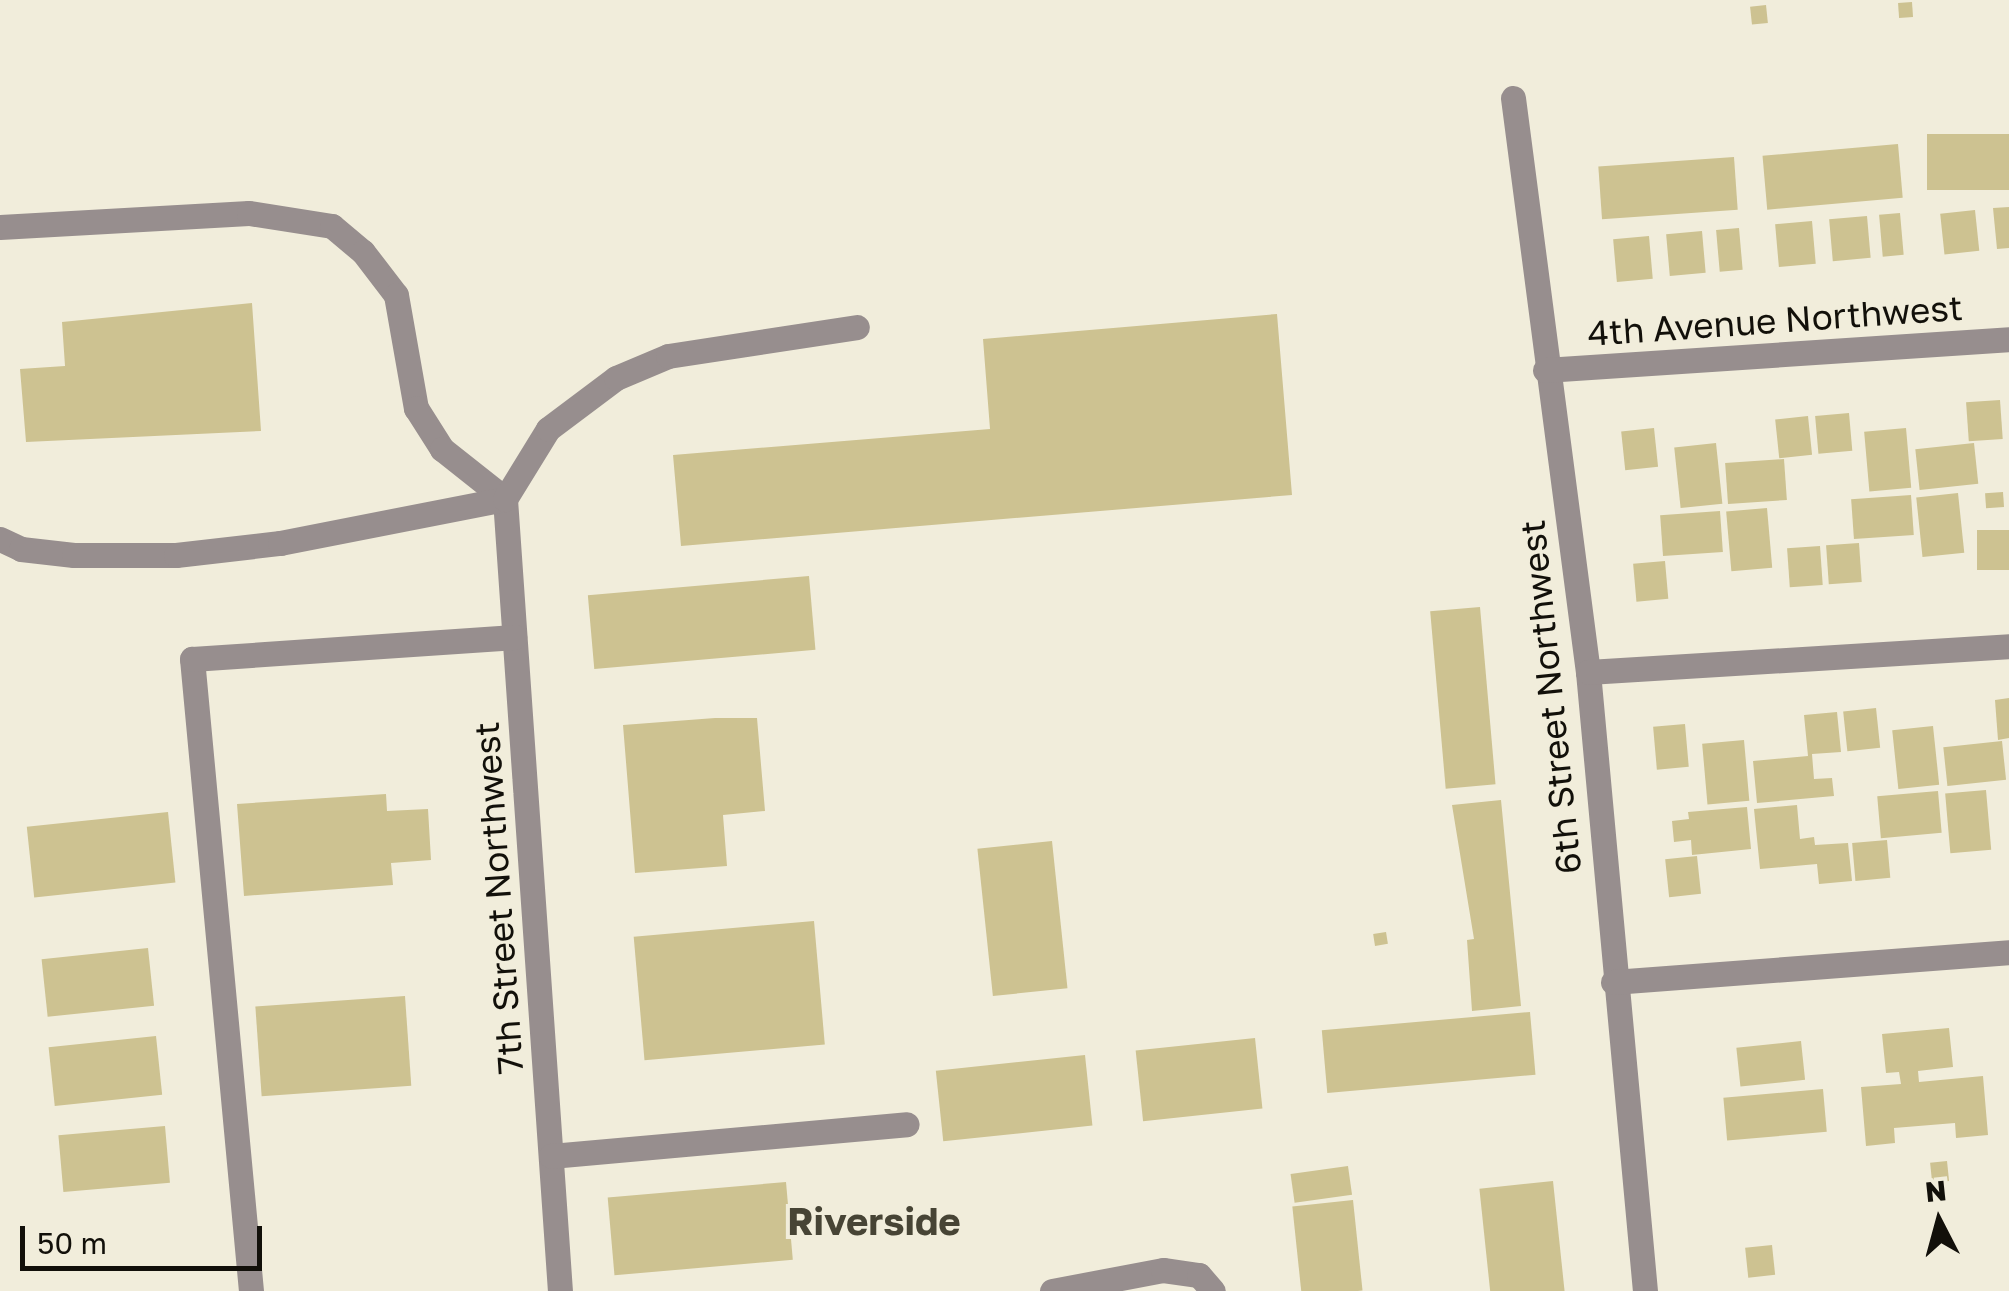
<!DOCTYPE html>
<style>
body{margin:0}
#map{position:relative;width:2009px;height:1291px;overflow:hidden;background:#f1eddb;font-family:"Golos Text",sans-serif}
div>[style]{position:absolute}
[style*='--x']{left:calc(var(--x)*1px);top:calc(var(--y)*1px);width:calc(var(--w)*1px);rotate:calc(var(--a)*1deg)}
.building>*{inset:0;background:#cdc291;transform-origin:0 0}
.minor>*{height:25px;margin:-12.5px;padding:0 12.5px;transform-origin:12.5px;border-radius:12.5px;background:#978e8e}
span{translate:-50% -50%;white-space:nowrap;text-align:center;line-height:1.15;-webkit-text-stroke:8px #f1eddb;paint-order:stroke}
.street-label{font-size:35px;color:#12100a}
.neighbourhood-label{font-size:38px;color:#474435;font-weight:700}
.north{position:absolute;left:1889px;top:1171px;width:100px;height:100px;-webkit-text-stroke:8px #f1eddb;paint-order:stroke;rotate:354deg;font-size:28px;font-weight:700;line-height:40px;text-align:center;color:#12100a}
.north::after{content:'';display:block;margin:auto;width:35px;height:45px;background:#12100a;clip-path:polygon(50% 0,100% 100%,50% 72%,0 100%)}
.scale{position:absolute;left:20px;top:1226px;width:242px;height:45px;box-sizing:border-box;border:5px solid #12100a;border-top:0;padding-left:12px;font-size:30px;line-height:35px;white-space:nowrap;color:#12100a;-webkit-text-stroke:8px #f1eddb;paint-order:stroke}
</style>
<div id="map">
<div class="building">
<div style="left:1912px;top:2px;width:15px;height:14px;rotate:86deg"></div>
<div style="left:1766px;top:5px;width:18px;height:16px;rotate:84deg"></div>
<div style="left:2009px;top:134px;width:56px;height:82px;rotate:90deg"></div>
<div style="left:1898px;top:144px;width:54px;height:136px;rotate:85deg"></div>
<div style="left:1734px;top:157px;width:53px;height:136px;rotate:86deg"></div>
<div style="clip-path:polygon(2009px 207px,2009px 248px,1997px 249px,1993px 208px)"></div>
<div style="left:1975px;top:210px;width:41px;height:35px;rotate:84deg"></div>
<div style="left:1900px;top:213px;width:42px;height:21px;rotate:85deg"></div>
<div style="left:1867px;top:216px;width:42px;height:38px;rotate:85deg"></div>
<div style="left:1812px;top:221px;width:43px;height:37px;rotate:85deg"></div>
<div style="left:1739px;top:228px;width:42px;height:23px;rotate:85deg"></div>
<div style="left:1702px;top:231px;width:42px;height:36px;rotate:85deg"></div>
<div style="left:1649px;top:236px;width:43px;height:36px;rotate:85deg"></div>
<div style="clip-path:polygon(252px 303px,261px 431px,26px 442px,20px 369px,65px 366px,62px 322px)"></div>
<div style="clip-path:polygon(1277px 314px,1292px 495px,681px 546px,673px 455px,990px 429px,983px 339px)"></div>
<div style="left:2000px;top:400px;width:39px;height:34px;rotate:86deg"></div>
<div style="left:1849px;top:413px;width:38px;height:34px;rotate:85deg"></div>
<div style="left:1808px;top:416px;width:39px;height:33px;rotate:84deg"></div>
<div style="left:1654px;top:428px;width:39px;height:33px;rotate:84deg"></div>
<div style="left:1906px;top:428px;width:60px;height:42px;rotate:85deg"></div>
<div style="left:1716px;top:443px;width:61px;height:42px;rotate:84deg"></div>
<div style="left:1974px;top:443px;width:41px;height:59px;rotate:84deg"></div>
<div style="left:1784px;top:459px;width:41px;height:59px;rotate:86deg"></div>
<div style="left:2003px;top:492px;width:15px;height:18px;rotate:86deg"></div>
<div style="left:1958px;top:493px;width:60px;height:42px;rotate:84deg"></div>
<div style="left:1911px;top:495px;width:40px;height:60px;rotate:86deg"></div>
<div style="left:1767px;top:508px;width:60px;height:41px;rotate:85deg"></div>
<div style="left:1720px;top:511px;width:41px;height:60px;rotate:86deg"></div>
<div style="left:2009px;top:530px;width:40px;height:32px;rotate:90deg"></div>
<div style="left:1859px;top:543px;width:39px;height:33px;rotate:86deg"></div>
<div style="left:1820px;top:546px;width:39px;height:33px;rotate:86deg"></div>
<div style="left:1665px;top:561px;width:38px;height:32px;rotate:85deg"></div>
<div style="left:809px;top:576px;width:74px;height:222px;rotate:85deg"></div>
<div style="left:1480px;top:607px;width:178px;height:50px;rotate:85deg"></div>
<div style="clip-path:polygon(2009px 698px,2009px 738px,1998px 740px,1995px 700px)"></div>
<div style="left:1876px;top:708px;width:40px;height:33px;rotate:84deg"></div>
<div style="clip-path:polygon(1837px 712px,1841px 752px,1812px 754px,1814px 779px,1832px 778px,1834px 796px,1757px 803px,1753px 761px,1808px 756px,1804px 715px)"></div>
<div style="clip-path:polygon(715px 718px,757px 718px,765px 811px,723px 815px,727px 866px,635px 873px,623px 725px)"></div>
<div style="left:1685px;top:724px;width:43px;height:32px;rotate:85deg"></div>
<div style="left:1933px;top:726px;width:59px;height:41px;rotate:84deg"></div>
<div style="left:1744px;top:740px;width:61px;height:42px;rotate:85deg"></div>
<div style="left:2002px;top:741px;width:39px;height:59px;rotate:84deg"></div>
<div style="left:1986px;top:790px;width:60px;height:41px;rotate:85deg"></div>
<div style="left:1938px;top:791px;width:42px;height:61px;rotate:85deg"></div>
<div style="clip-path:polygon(386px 794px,387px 811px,428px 809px,431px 860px,391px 863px,393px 885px,244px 896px,237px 804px)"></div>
<div style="clip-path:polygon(1501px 800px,1521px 1006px,1472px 1011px,1467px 940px,1474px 939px,1452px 805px)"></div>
<div style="clip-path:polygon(1797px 805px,1800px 839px,1814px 837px,1815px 845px,1848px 843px,1852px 881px,1819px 884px,1817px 864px,1760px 869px,1754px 809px)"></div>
<div style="clip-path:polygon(1747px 807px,1751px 849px,1692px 855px,1691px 840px,1674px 842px,1672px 821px,1689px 819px,1688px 812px)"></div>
<div style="left:168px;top:812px;width:71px;height:142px;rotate:84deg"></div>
<div style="left:1887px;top:840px;width:38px;height:35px;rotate:85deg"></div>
<div style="left:1052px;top:841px;width:148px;height:75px;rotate:84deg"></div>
<div style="left:1697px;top:856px;width:38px;height:32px;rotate:84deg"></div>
<div style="left:814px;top:921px;width:124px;height:181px;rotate:85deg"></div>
<div style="left:1386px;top:932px;width:12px;height:13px;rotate:81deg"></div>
<div style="left:148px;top:948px;width:58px;height:107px;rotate:84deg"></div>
<div style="left:405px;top:996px;width:90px;height:150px;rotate:86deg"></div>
<div style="left:1530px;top:1012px;width:63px;height:209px;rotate:85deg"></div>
<div style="clip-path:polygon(1949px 1028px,1953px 1067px,1918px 1071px,1919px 1082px,1983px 1076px,1988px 1135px,1956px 1138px,1955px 1123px,1894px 1128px,1895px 1143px,1866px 1146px,1861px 1087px,1901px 1084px,1899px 1072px,1886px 1073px,1882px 1034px)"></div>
<div style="left:156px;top:1036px;width:59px;height:108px;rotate:84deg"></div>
<div style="left:1255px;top:1038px;width:71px;height:120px;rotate:84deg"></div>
<div style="left:1801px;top:1041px;width:39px;height:65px;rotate:84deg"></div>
<div style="left:1085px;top:1055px;width:71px;height:150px;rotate:84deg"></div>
<div style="left:1823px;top:1089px;width:43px;height:100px;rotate:85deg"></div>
<div style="left:165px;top:1126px;width:57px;height:107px;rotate:85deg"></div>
<div style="left:1947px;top:1161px;width:20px;height:17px;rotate:84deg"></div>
<div style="left:1348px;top:1166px;width:29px;height:58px;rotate:82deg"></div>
<div style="left:1553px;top:1181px;width:111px;height:74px;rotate:84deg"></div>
<div style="left:786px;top:1182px;width:78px;height:179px;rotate:85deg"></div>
<div style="left:1353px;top:1200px;width:91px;height:61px;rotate:84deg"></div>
<div style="left:1772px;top:1245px;width:30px;height:27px;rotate:84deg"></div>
</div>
<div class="minor">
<div style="--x:1513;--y:98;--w:579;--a:82.56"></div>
<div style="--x:1588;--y:672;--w:622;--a:84.74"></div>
<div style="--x:0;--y:227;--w:249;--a:-3.2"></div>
<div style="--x:249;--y:213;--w:84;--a:8.9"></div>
<div style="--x:332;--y:226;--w:40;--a:40"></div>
<div style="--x:363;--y:252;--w:54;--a:52.5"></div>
<div style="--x:396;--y:295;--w:115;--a:80"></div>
<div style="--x:416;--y:408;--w:49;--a:57.6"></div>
<div style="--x:442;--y:449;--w:80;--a:38.4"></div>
<div style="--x:1545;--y:370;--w:465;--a:-3.8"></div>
<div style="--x:505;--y:499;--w:794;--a:86.03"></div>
<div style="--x:0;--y:539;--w:23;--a:25"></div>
<div style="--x:21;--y:549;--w:53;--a:6.5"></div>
<div style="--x:74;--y:555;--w:102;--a:0"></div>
<div style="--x:176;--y:555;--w:105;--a:-6.6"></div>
<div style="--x:280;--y:543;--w:229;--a:-11.1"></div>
<div style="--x:505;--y:499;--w:82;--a:-58.4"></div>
<div style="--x:548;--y:429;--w:85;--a:-36.9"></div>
<div style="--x:616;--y:378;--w:56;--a:-22.9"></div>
<div style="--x:668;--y:356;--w:191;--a:-8.7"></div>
<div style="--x:1588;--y:672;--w:422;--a:-3.5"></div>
<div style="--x:1613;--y:982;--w:397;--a:-4.3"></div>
<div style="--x:551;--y:1156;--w:357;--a:-5.1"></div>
<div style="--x:251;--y:1291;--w:635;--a:-95.33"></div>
<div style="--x:192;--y:659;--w:323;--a:-3.9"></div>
<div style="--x:1052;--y:1291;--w:113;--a:-10.7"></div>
<div style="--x:1163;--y:1270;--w:36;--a:8"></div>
<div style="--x:1199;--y:1275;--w:21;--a:49"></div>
</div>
<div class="street-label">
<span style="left:1775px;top:320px;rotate:-4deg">4th Avenue Northwest</span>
<span style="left:1550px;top:697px;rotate:-96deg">6th Street Northwest</span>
<span style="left:498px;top:898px;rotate:-94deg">7th Street Northwest</span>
</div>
<div class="neighbourhood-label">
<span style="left:874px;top:1221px">Riverside</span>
</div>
<div class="north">N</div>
<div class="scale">50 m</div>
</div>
